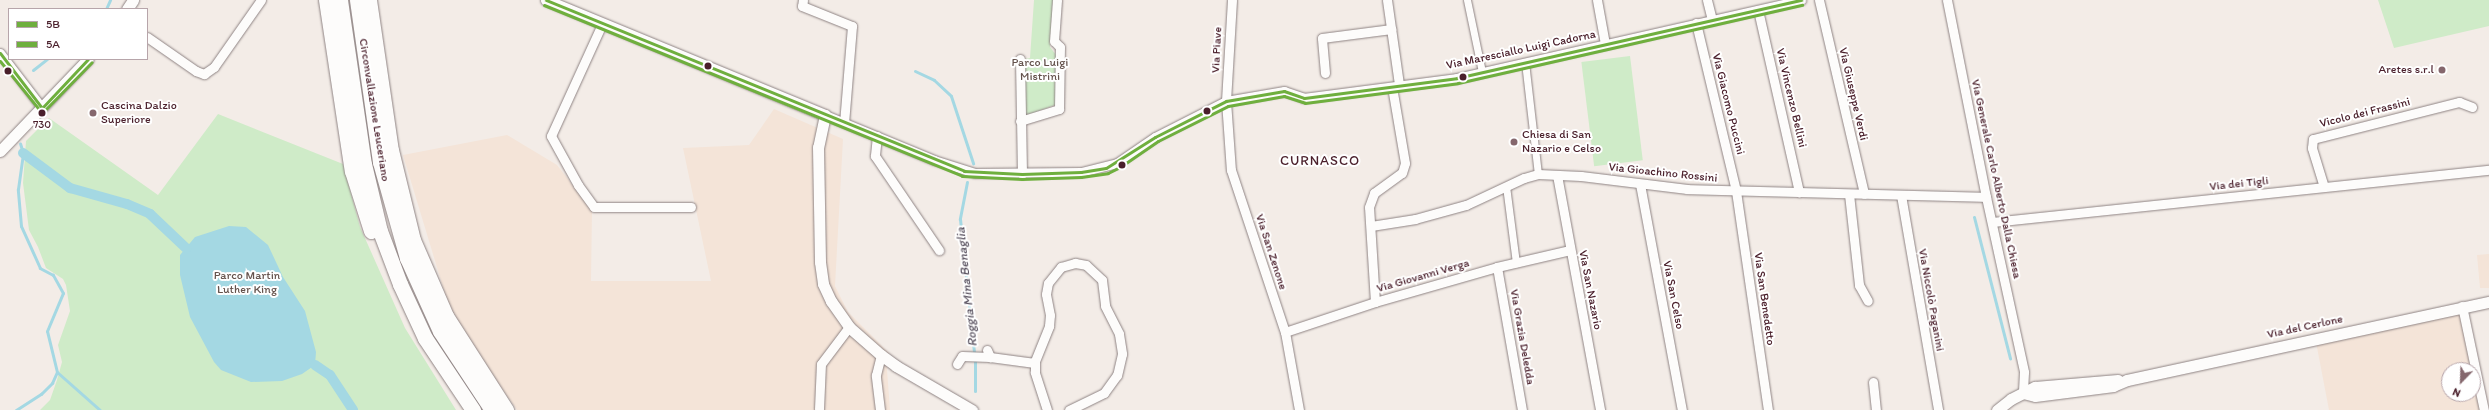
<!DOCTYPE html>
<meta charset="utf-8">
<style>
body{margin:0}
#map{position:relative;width:2489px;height:410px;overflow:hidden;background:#f3ece7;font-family:Itim,sans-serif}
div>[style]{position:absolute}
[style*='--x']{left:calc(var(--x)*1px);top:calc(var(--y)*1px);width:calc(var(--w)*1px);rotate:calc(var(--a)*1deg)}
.built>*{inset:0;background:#f4e4d8}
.green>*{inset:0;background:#cfebc8;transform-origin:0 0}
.water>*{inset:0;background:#a4d8e3}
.stream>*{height:3px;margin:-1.5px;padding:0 1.5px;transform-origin:1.5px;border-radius:1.5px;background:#a4d8e3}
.canal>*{height:10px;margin:-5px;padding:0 5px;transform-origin:5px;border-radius:5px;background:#a4d8e3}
.roads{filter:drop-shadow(0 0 1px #8e8383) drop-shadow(0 0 1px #8e8383)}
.pedestrian>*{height:7px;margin:-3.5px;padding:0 3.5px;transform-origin:3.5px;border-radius:3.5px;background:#fdfcfb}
.minor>*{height:9px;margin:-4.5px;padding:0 4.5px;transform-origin:4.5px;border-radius:4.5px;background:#fdfcfb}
.tertiary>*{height:11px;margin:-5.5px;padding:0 5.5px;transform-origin:5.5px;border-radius:5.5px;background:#fdfcfb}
.trunk>*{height:15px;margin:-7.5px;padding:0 7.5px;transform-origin:7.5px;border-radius:7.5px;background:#fdfcfb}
.bus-1>*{height:3px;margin:-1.5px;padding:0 1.5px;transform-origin:1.5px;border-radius:1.5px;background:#6faf3e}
.bus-2>*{height:3px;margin:-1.5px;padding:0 1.5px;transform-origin:1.5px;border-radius:1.5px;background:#6faf3e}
.dots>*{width:11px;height:11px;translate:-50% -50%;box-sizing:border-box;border:2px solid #fff;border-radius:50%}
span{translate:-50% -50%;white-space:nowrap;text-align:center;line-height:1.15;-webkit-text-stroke:4px #fff;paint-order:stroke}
.bus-label{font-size:11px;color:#4a1f2b}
.street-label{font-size:12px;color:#4a1f2b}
.park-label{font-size:12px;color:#64524c}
.poi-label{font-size:12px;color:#4a1f2b}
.right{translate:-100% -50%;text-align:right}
.left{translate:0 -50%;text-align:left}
.water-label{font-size:13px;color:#5b5462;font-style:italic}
.quarter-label{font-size:14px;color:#4a1f2b;letter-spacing:1px}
.legend{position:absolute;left:8px;top:8px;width:140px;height:52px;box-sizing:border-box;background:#fff;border:1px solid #b7a5aa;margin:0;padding:5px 7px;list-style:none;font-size:12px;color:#4a1f2b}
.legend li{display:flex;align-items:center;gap:8px;height:20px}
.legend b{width:20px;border:1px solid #b7a5aa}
.north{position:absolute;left:2441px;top:362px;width:40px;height:40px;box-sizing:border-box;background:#fff;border:1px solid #b7a5aa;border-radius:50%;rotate:203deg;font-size:11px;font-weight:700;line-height:16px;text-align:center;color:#4a1f2b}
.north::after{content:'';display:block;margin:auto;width:14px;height:18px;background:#85676d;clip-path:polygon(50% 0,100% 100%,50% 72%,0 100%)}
</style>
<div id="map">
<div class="built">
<div style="clip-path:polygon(774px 109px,843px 139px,835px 286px,848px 312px,889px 353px,887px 370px,890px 410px,517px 410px,452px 317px,403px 155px,507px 135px,557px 165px,592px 210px,591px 281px,711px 281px,683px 148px,749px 145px)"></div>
<div style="clip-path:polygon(2489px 254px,2489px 288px,2480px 288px,2477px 255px)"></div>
<div style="clip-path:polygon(2459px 312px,2472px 370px,2449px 370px,2449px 394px,2473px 394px,2473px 374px,2481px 410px,2329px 410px,2316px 342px)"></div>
</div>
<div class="green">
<div style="clip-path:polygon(1034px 0,1053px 0,1050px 47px,1056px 55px,1055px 105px,1025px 116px,1025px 59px,1030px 58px)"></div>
<div style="clip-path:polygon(2378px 0,2489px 0,2489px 26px,2394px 48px)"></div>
<div style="left:1630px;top:56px;width:105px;height:49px;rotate:83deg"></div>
<div style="clip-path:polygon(218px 114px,343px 164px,360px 227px,405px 328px,456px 410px,40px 410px,50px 400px,57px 380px,62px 362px,58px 345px,70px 311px,66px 285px,63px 279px,46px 268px,38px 247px,29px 230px,23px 183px,26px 141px,49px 118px,158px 195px)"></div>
</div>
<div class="water">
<div style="clip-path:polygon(229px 226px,246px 227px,268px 245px,283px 277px,305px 311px,316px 352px,315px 365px,302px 374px,282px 381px,251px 382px,221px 370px,214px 362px,190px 317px,180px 275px,180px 255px,195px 237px)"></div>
</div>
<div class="stream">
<div style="--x:106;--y:9;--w:10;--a:-66"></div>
<div style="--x:33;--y:70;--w:18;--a:-38"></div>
<div style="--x:915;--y:71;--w:21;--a:25"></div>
<div style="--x:934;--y:80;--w:23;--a:43"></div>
<div style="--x:951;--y:96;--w:71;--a:71.8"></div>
<div style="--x:967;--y:182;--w:38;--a:101"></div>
<div style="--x:960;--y:219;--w:143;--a:84"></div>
<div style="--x:975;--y:361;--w:30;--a:90"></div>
<div style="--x:1974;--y:217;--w:146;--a:75.7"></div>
<div style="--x:57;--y:372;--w:57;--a:41.5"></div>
<div style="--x:16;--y:410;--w:30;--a:-33"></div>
<div style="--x:41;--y:394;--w:16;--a:-45"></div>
<div style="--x:52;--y:383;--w:12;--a:-66"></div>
<div style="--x:57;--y:372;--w:42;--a:-103.7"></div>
<div style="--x:47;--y:331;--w:41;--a:-67.2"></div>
<div style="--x:63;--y:293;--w:21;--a:-119"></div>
<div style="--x:53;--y:275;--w:15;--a:-152"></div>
<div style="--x:40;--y:268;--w:46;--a:-114.3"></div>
<div style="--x:21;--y:226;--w:37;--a:-95"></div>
<div style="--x:18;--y:189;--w:36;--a:-82"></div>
<div style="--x:23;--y:153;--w:10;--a:-107"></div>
</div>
<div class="canal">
<div style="--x:23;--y:153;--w:59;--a:36.7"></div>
<div style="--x:70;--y:188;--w:59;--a:15.7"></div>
<div style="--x:127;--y:204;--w:25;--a:23"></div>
<div style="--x:150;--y:214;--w:50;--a:43.4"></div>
<div style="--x:315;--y:365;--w:18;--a:34"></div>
<div style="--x:330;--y:375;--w:42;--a:56.7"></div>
</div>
<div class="roads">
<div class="pedestrian">
<div style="--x:1467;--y:0;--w:74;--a:78.2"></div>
<div style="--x:1525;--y:62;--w:113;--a:83.4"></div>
<div style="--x:1506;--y:186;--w:78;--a:82.6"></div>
</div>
<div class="minor">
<div style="--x:803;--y:0;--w:6;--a:99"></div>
<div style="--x:802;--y:6;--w:54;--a:21.8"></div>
<div style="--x:852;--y:26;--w:97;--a:94.7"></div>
<div style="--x:1232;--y:0;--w:101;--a:93.4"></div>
<div style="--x:1226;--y:101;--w:69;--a:85.9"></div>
<div style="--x:1231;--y:170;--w:171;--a:71.6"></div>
<div style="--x:1285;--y:332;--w:79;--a:79.8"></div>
<div style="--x:1387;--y:0;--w:85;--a:81.9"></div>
<div style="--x:1597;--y:0;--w:45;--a:79.7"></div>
<div style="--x:1707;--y:0;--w:21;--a:76"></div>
<div style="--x:1819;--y:0;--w:199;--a:76.9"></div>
<div style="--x:1947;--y:0;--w:201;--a:78.8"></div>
<div style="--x:1986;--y:197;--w:179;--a:77.7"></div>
<div style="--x:2024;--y:372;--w:21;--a:93"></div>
<div style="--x:1758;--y:10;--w:187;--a:77.3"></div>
<div style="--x:1696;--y:23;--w:173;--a:76.6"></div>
<div style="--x:1736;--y:191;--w:221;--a:81.7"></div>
<div style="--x:602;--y:24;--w:123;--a:114.5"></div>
<div style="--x:551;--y:136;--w:56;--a:61.1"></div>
<div style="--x:578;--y:185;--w:27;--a:54"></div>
<div style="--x:594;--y:207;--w:97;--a:0"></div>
<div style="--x:147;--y:37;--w:60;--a:34.8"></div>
<div style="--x:196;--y:71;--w:9;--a:21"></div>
<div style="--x:204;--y:74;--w:12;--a:-35"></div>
<div style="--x:214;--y:67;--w:82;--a:-55"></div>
<div style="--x:0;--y:53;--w:69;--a:52.6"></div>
<div style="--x:1020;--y:59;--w:115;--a:89"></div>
<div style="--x:1325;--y:73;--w:35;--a:-95"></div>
<div style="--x:1322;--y:38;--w:70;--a:-7.4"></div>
<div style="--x:825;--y:115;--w:118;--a:22.4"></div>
<div style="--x:934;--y:160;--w:43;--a:17.6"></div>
<div style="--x:975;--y:173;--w:106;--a:-0.5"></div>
<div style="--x:1081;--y:172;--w:37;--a:-14"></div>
<div style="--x:1117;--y:163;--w:46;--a:-34.4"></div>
<div style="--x:1155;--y:137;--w:80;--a:-26.9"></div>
<div style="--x:1226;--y:101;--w:59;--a:-9.8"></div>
<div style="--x:1284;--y:91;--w:21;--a:19"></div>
<div style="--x:1304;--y:98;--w:154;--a:-7.4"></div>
<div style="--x:1457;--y:78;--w:353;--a:-12.8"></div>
<div style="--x:1020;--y:121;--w:41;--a:-17.1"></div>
<div style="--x:1059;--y:109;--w:62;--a:-89.1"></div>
<div style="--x:1060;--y:47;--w:8;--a:-135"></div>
<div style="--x:1054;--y:41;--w:41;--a:-85.8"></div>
<div style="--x:877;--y:136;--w:20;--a:96"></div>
<div style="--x:875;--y:156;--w:114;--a:55.8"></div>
<div style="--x:1557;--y:175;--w:239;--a:79.6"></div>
<div style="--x:1640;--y:184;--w:230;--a:79.5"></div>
<div style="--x:2324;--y:187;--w:41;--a:-107.1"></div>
<div style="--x:2312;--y:148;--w:9;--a:-84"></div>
<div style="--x:2313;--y:139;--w:151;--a:-14.2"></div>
<div style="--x:2459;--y:102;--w:14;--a:21"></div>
<div style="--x:1849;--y:194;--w:92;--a:83.7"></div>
<div style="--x:1859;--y:285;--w:18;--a:61"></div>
<div style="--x:1901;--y:195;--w:218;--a:80.2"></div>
<div style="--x:1992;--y:222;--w:500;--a:-6"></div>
<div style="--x:1371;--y:226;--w:45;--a:-9"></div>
<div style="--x:1415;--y:219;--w:53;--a:-15.4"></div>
<div style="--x:1466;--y:205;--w:64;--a:-25"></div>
<div style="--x:1524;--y:178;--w:15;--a:-16"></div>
<div style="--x:1538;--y:174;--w:43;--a:2.7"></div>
<div style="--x:1581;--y:176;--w:107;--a:7"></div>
<div style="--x:1687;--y:189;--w:299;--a:1.5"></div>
<div style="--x:1497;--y:267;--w:145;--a:80.1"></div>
<div style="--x:1375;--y:302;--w:95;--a:-93.6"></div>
<div style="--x:1369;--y:207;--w:15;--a:-70"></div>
<div style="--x:1374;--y:193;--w:34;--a:-36"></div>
<div style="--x:1402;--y:173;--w:10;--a:-73"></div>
<div style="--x:1405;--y:163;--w:77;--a:-99.7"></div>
<div style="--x:2462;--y:306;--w:106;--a:78.1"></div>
<div style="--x:1285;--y:332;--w:95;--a:-18.4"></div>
<div style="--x:1375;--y:302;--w:127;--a:-16"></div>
<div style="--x:1497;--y:267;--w:75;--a:-13.1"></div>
<div style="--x:987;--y:350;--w:8;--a:67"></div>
<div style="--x:990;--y:357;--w:45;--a:7.6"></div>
<div style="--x:957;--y:364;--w:9;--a:-58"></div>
<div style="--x:962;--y:356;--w:28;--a:2"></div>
<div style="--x:1873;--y:382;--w:28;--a:84"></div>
<div style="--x:819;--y:409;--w:45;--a:-87.5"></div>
<div style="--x:821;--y:364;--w:46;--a:-52.9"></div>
<div style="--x:880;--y:410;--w:35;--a:-97"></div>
<div style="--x:876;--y:375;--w:21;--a:-76"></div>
<div style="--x:1047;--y:410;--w:40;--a:-108"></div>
<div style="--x:1035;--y:372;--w:11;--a:-90"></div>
<div style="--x:1035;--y:361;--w:38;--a:-68"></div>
<div style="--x:1049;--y:326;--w:11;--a:-85"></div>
<div style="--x:1050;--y:315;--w:21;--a:-101"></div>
<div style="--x:1046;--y:294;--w:11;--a:-80"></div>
<div style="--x:1048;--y:283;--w:21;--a:-51"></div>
<div style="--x:1061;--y:267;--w:15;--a:-16"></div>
<div style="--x:1075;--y:263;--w:11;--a:10"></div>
<div style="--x:1086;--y:265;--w:22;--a:43"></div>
<div style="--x:1102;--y:280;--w:26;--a:83"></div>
<div style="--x:1105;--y:306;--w:31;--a:63"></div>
<div style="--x:1119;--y:334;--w:20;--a:81"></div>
<div style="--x:1122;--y:354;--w:22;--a:103"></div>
<div style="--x:1117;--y:375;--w:22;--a:126"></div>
<div style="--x:1104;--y:393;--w:39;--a:154"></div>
</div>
<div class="tertiary">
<div style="--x:546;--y:0;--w:302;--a:22.4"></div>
<div style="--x:825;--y:115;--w:33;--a:102"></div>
<div style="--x:818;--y:147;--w:115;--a:89"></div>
<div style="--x:820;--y:262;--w:22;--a:82"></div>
<div style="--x:823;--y:284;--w:19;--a:65"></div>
<div style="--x:831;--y:301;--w:32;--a:55"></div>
<div style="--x:849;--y:327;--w:43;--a:41.2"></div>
<div style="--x:881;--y:355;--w:19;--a:36"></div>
<div style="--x:896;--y:366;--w:88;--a:30.1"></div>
<div style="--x:127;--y:9;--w:11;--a:-56"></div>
<div style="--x:0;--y:151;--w:127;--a:-46.3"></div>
<div style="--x:2023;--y:393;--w:12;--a:14"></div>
<div style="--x:2035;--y:396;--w:79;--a:-7.3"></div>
<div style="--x:2113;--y:386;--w:15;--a:-23"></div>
<div style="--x:2127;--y:380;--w:370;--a:-12.2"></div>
<div style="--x:1997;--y:410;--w:18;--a:-38"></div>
<div style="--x:2011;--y:399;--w:27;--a:-27"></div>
<div style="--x:2035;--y:387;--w:83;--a:-4.8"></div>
</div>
<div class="trunk">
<div style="--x:326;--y:0;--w:173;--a:81.4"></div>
<div style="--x:352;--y:171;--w:63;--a:72.4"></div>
<div style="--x:340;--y:0;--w:166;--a:81.7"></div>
<div style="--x:364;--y:164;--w:69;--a:76.6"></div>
<div style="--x:380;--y:231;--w:57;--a:69.3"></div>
<div style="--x:400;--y:284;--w:60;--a:65.2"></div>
<div style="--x:425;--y:338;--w:87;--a:56.3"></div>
<div style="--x:357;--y:0;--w:164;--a:81.9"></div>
<div style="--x:380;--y:162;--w:100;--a:74.3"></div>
<div style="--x:407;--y:258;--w:80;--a:65.7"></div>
<div style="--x:440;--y:331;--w:95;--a:56.6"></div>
<div style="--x:369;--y:0;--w:152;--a:81.7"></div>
<div style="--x:391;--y:150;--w:93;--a:76.3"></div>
<div style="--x:413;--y:240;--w:83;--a:66.5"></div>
<div style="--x:446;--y:316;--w:112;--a:57.4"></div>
</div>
</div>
<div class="bus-1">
<div style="--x:546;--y:0;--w:452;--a:22.2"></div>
<div style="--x:964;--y:171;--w:58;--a:3"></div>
<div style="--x:1022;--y:174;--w:59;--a:-1.9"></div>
<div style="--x:1081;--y:172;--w:25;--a:-9"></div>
<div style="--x:1106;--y:168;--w:58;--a:-32.3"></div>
<div style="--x:1155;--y:137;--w:80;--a:-26.9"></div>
<div style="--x:1226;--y:101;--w:59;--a:-9.8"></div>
<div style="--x:1284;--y:91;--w:21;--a:19"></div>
<div style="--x:1304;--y:98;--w:154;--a:-7.4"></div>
<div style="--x:1457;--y:78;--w:353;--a:-12.8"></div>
<div style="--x:0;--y:53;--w:69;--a:52.6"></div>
<div style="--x:42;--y:108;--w:67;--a:-46.8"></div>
</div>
<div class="bus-2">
<div style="--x:544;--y:5;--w:452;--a:22.2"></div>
<div style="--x:962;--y:176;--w:60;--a:2.9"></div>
<div style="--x:1022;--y:179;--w:59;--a:-1.9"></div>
<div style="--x:1081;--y:177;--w:27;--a:-8"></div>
<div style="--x:1108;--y:173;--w:13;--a:-27"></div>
<div style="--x:1120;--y:167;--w:46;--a:-34.4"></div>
<div style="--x:1158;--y:141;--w:78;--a:-26.6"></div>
<div style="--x:1228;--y:106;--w:57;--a:-10.1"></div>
<div style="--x:1284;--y:96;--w:22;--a:18"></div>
<div style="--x:1305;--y:103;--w:154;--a:-7.4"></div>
<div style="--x:1458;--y:83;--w:353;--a:-12.8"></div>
<div style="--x:0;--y:61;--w:67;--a:51.1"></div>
<div style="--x:42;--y:113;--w:71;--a:-45.6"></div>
</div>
<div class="dots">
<div style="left:708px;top:66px;background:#4a1f2b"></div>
<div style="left:2442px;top:70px;background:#85676d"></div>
<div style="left:8px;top:71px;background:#4a1f2b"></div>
<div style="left:1463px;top:77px;background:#4a1f2b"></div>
<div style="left:1207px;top:111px;background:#4a1f2b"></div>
<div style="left:42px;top:113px;background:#4a1f2b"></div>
<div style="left:93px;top:113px;background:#85676d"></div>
<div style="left:1514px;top:142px;background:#85676d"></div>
<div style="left:1122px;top:165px;background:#4a1f2b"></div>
</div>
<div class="bus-label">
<span style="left:42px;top:125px">730</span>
</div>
<div class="street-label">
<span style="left:1217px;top:50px;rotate:-87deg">Via Piave</span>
<span style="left:1521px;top:50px;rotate:-12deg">Via Maresciallo Luigi Cadorna</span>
<span style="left:1853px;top:94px;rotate:77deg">Via Giuseppe Verdi</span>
<span style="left:1791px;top:98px;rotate:77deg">Via Vincenzo Bellini</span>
<span style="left:1728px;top:104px;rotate:76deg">Via Giacomo Puccini</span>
<span style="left:374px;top:110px;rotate:81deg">Circonvallazione Leuceriano</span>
<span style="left:2365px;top:113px;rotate:-14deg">Vicolo dei Frassini</span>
<span style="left:1663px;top:173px;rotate:6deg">Via Gioachino Rossini</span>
<span style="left:1996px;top:179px;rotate:78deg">Via Generale Carlo Alberto Dalla Chiesa</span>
<span style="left:2239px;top:184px;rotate:-6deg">Via dei Tigli</span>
<span style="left:1271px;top:252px;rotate:72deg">Via San Zenone</span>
<span style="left:1423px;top:276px;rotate:-16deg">Via Giovanni Verga</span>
<span style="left:1590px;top:290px;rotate:79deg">Via San Nazario</span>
<span style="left:1673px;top:295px;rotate:79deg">Via San Celso</span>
<span style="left:1764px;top:299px;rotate:82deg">Via San Benedetto</span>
<span style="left:1931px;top:300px;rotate:80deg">Via Niccolò Paganini</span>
<span style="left:2305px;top:327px;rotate:-12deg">Via del Cerlone</span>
<span style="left:1522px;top:337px;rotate:80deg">Via Grazia Deledda</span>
</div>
<div class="park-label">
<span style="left:1040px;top:70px">Parco Luigi<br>Mistrini</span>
<span style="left:247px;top:283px">Parco Martin<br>Luther King</span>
</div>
<div class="poi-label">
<span class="right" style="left:2434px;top:70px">Aretes s.r.l</span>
<span class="left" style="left:101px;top:113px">Cascina Dalzio<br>Superiore</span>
<span class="left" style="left:1522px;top:142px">Chiesa di San<br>Nazario e Celso</span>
</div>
<div class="water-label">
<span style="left:967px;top:287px;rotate:-96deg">Roggia Mina Benaglia</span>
</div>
<div class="quarter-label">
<span style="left:1320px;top:161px">CURNASCO</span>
</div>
<ul class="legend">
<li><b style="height:5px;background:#6faf3e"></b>5B</li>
<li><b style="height:5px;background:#6faf3e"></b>5A</li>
</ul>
<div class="north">N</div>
</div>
